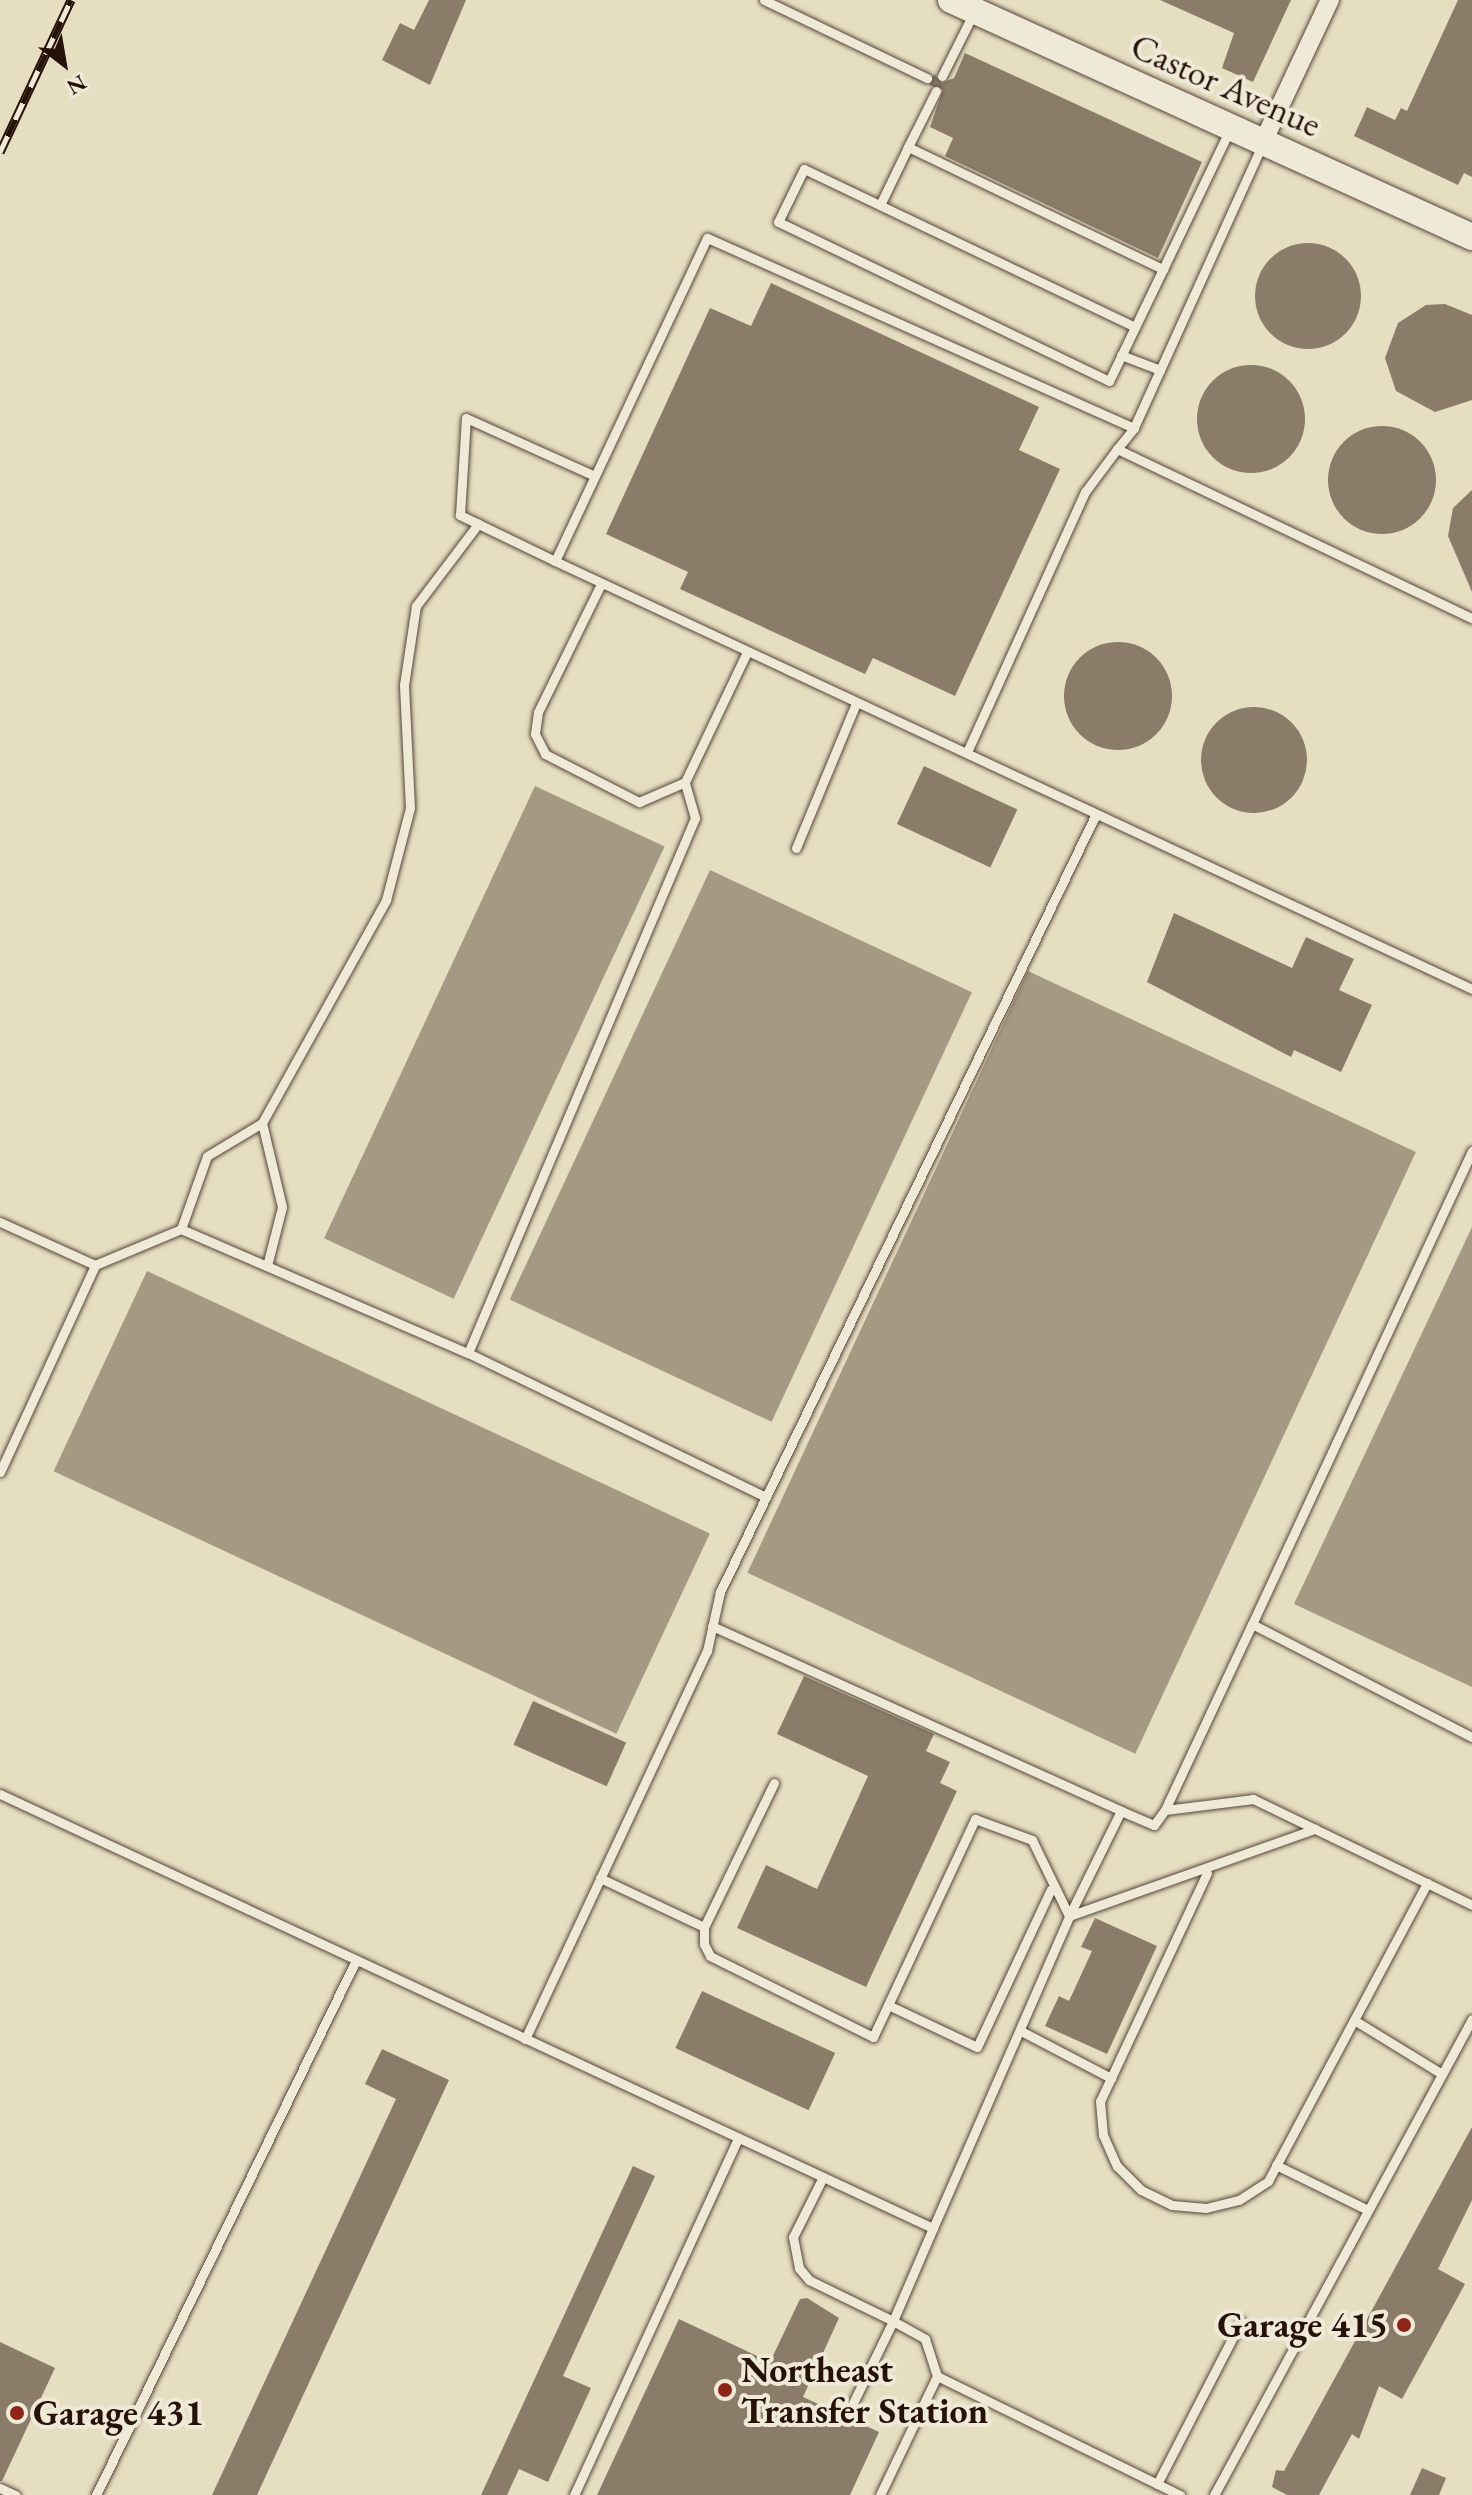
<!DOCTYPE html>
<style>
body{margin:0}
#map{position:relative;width:1472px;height:2495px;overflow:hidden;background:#e6dec1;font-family:"EB Garamond",serif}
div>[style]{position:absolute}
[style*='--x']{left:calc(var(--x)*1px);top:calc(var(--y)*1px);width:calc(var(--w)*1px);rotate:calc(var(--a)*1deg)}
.water>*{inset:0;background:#a59983;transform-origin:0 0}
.building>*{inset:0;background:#8a7c69;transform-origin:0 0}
.round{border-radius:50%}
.roads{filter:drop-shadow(0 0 2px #574538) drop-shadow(0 0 2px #574538)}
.lane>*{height:9px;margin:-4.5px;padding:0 4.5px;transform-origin:4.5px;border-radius:4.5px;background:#efead7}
.street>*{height:18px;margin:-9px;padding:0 9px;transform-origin:9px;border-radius:9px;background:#efead7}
.secondary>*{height:26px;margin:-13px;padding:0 13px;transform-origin:13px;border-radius:13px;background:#efead7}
.rail>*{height:9px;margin-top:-4.5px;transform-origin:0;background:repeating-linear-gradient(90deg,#efead7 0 18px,#27120a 0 36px);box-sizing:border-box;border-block:2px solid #27120a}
.dots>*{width:22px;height:22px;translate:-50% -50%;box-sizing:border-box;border:4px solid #efead7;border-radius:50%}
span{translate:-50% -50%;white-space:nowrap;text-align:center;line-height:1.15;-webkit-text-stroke:8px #efead7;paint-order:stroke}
.street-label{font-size:36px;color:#27120a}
.poi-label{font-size:36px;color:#27120a;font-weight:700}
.right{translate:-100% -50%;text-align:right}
.left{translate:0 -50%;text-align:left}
.north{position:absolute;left:24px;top:24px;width:80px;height:80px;-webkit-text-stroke:6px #efead7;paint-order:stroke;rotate:149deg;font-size:22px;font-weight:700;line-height:32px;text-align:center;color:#27120a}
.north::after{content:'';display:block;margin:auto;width:28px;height:36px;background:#27120a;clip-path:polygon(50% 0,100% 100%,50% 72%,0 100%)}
</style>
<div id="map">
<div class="water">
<div style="left:535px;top:786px;width:143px;height:499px;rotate:25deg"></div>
<div style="left:710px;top:870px;width:289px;height:474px;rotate:25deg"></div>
<div style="left:1028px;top:971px;width:428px;height:664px;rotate:25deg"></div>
<div style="clip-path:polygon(1472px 1227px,1472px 1687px,1294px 1604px)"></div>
<div style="left:147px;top:1271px;width:621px;height:221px;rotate:25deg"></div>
</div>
<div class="building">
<div style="clip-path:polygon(429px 0,466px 0,430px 85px,382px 60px,400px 23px,414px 30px)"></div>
<div style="clip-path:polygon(1160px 0,1291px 0,1253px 82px,1222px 68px,1234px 33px)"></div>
<div style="clip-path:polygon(1458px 0,1472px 0,1472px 177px,1464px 173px,1458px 185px,1354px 136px,1367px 107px,1395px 120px,1401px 108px,1407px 111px)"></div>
<div style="clip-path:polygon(965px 53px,1202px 162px,1158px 258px,945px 156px,953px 138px,930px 127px,943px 90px,929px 85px,934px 74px,942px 83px,954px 78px)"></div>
<div class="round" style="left:1255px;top:243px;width:106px;height:106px"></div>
<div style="clip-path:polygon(771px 283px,1039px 407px,1019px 450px,1060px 469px,955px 696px,873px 658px,865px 674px,680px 589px,688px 572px,606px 534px,710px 308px,751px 326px)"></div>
<div style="clip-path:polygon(1445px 304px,1472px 315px,1472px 400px,1435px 412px,1396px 391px,1385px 358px,1398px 323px,1426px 305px)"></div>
<div class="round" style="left:1197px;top:365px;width:108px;height:108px"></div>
<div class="round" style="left:1328px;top:426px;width:108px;height:108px"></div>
<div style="clip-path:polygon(1472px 490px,1472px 592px,1448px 536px,1453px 508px)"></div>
<div class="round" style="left:1064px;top:642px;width:108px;height:108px"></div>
<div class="round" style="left:1201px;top:707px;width:106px;height:106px"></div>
<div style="left:924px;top:766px;width:103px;height:64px;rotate:25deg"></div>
<div style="clip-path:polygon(1174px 913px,1292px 968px,1306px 937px,1354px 959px,1339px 990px,1372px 1005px,1341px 1072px,1294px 1050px,1291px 1057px,1147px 982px)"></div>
<div style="clip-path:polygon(804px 1676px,934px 1734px,926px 1751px,950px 1762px,940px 1783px,957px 1791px,866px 1987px,737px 1928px,766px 1865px,817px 1889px,868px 1776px,777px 1734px)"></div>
<div style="left:533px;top:1701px;width:102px;height:48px;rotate:24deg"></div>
<div style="clip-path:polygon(1095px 1918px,1157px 1946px,1107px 2054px,1045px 2026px,1059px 1996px,1069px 2001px,1092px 1951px,1081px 1947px)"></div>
<div style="left:702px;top:1991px;width:147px;height:63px;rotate:25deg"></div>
<div style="clip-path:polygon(382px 2049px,449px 2080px,257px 2495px,212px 2495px,396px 2099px,365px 2084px)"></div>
<div style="clip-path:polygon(1472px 2127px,1472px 2200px,1438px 2269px,1465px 2284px,1402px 2399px,1379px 2386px,1359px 2439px,1352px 2434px,1319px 2495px,1287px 2495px,1272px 2487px,1276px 2470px,1284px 2471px)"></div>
<div style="clip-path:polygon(633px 2166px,655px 2176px,563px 2376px,591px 2388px,548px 2482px,519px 2469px,507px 2495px,481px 2495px)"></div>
<div style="clip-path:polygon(807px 2298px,839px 2318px,803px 2397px,879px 2432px,850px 2495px,597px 2495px,679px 2319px,770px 2362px,800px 2299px)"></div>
<div style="clip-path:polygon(0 2342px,55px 2368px,2px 2481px,0 2481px)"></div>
<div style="clip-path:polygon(1422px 2468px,1446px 2478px,1439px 2495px,1410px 2495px)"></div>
</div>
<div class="roads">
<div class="lane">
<div style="--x:764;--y:0;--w:181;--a:25.6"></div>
<div style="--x:942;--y:76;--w:69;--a:-63.4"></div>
<div style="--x:936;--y:91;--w:63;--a:116.6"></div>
<div style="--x:908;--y:147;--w:283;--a:25.6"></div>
<div style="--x:1163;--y:269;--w:124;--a:115.7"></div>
<div style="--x:1109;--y:381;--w:367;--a:-154.3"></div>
<div style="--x:778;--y:222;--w:59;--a:-63.9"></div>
<div style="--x:804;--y:169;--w:367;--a:25.5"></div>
<div style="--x:1263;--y:143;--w:313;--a:114.4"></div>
<div style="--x:1134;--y:428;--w:27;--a:129"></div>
<div style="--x:1117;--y:449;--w:393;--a:25.5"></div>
<div style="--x:880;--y:205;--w:64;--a:-64.2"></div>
<div style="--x:1163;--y:269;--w:153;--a:-64.4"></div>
<div style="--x:1121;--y:355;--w:42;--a:21"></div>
<div style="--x:1134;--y:428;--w:467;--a:-156"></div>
<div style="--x:707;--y:238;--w:357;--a:115.2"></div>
<div style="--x:555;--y:561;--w:1012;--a:25.02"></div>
<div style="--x:555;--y:561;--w:106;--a:-154.2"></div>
<div style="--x:460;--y:515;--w:97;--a:-86.5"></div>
<div style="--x:466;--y:418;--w:141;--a:24.2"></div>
<div style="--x:601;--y:584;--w:143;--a:116.2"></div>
<div style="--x:538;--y:712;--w:22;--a:98"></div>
<div style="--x:535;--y:734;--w:22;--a:63"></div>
<div style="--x:545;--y:754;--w:106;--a:27.1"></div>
<div style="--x:639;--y:802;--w:50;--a:-23.5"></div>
<div style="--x:685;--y:782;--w:144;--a:-64.5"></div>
<div style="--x:967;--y:752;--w:286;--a:-65.6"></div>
<div style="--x:1085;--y:492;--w:54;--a:-53.3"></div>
<div style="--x:796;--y:848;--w:157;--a:-67.5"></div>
<div style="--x:262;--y:1123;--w:86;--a:76.6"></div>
<div style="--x:282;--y:1207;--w:61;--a:104.3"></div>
<div style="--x:1472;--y:1151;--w:522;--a:114.94"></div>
<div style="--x:1252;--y:1624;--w:247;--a:27.2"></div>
<div style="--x:0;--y:1222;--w:104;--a:24.4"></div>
<div style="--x:181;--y:1229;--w:77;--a:-70.4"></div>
<div style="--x:207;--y:1156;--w:64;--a:-31"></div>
<div style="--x:262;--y:1123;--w:255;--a:-60.9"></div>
<div style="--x:386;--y:900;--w:95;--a:-75.4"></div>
<div style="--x:410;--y:808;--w:123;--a:-92.8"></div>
<div style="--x:404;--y:685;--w:80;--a:-81.4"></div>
<div style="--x:416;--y:606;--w:103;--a:-52.9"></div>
<div style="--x:468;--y:1353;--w:581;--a:-67.01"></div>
<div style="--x:695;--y:818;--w:37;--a:-106"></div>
<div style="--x:0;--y:1472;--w:228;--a:-65.3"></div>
<div style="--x:95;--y:1265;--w:93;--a:-22.7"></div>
<div style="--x:181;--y:1229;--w:313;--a:23.4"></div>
<div style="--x:468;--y:1353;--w:331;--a:25.8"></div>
<div style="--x:1252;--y:1624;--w:205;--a:115.1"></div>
<div style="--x:1165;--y:1810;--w:89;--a:-7.1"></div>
<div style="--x:1253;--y:1799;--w:243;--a:25.8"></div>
<div style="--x:712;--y:1626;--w:449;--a:24.3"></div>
<div style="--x:774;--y:1783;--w:160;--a:115.9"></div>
<div style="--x:704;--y:1927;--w:17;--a:90"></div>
<div style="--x:704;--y:1944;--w:13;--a:63"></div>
<div style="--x:710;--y:1956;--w:182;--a:26.4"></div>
<div style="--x:873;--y:2037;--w:241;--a:-64.9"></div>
<div style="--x:975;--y:1819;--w:61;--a:20.2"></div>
<div style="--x:1032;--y:1840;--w:85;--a:64"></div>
<div style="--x:1069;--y:1916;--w:117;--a:-63.7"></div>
<div style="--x:1121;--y:1811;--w:36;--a:23"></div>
<div style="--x:1154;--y:1825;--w:19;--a:-54"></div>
<div style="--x:0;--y:1794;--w:1029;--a:24.95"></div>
<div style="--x:933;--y:2228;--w:101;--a:113.3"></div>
<div style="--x:893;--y:2321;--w:37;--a:29"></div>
<div style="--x:925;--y:2339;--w:39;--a:72"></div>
<div style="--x:937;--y:2376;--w:271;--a:26.1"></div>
<div style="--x:1207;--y:1873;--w:252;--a:115.1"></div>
<div style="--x:1100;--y:2101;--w:34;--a:85"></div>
<div style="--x:1103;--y:2135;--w:34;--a:66"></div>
<div style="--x:1117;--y:2166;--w:34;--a:45"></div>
<div style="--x:1141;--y:2190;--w:34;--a:26"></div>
<div style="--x:1172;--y:2205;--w:34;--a:5"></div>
<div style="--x:1206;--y:2208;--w:34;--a:-14"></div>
<div style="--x:1239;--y:2200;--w:35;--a:-33"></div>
<div style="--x:1268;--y:2181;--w:338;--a:-61.9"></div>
<div style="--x:600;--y:1878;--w:115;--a:25.2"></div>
<div style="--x:888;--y:2005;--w:98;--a:25.3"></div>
<div style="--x:977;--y:2047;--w:174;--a:-64.9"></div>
<div style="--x:1354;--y:2020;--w:103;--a:31.5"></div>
<div style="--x:1021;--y:2031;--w:102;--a:27.6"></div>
<div style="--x:525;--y:2039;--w:429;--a:-64.9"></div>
<div style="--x:707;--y:1651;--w:60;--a:-77.6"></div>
<div style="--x:720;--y:1592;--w:864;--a:-64.21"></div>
<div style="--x:1276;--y:2165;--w:102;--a:26.1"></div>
<div style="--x:823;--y:2177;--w:67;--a:116.6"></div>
<div style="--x:793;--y:2237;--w:32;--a:79"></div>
<div style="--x:799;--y:2268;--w:16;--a:50"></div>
<div style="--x:809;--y:2280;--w:93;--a:26"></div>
<div style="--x:893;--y:2321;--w:91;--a:116"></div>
<div style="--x:933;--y:2228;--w:340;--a:-66.4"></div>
<div style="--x:1069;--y:1916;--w:261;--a:-19.5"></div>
<div style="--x:1157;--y:2484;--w:183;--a:-62.7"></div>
<div style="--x:0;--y:2488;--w:17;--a:25"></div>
<div style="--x:96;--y:2495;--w:595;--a:-64.08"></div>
<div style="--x:574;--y:2495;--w:393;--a:-65.3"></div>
<div style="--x:880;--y:2495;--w:132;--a:-64.4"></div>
<div style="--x:1214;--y:2495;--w:541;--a:-61.54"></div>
</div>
<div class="street">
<div style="--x:1264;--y:140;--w:155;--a:-64.8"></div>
</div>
<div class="secondary">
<div style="--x:951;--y:0;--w:572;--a:24.46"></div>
</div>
</div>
<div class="rail">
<div style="--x:0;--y:152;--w:168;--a:-65"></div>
</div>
<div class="dots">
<div style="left:1404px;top:2325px;background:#8f2418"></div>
<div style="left:725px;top:2390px;background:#8f2418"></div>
<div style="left:17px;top:2413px;background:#8f2418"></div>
</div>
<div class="street-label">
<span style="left:1226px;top:85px;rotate:24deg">Castor Avenue</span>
</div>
<div class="poi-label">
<span class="right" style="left:1388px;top:2325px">Garage 415</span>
<span class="left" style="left:741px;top:2390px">Northeast<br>Transfer Station</span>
<span class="left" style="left:33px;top:2413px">Garage 431</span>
</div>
<div class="north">N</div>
</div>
